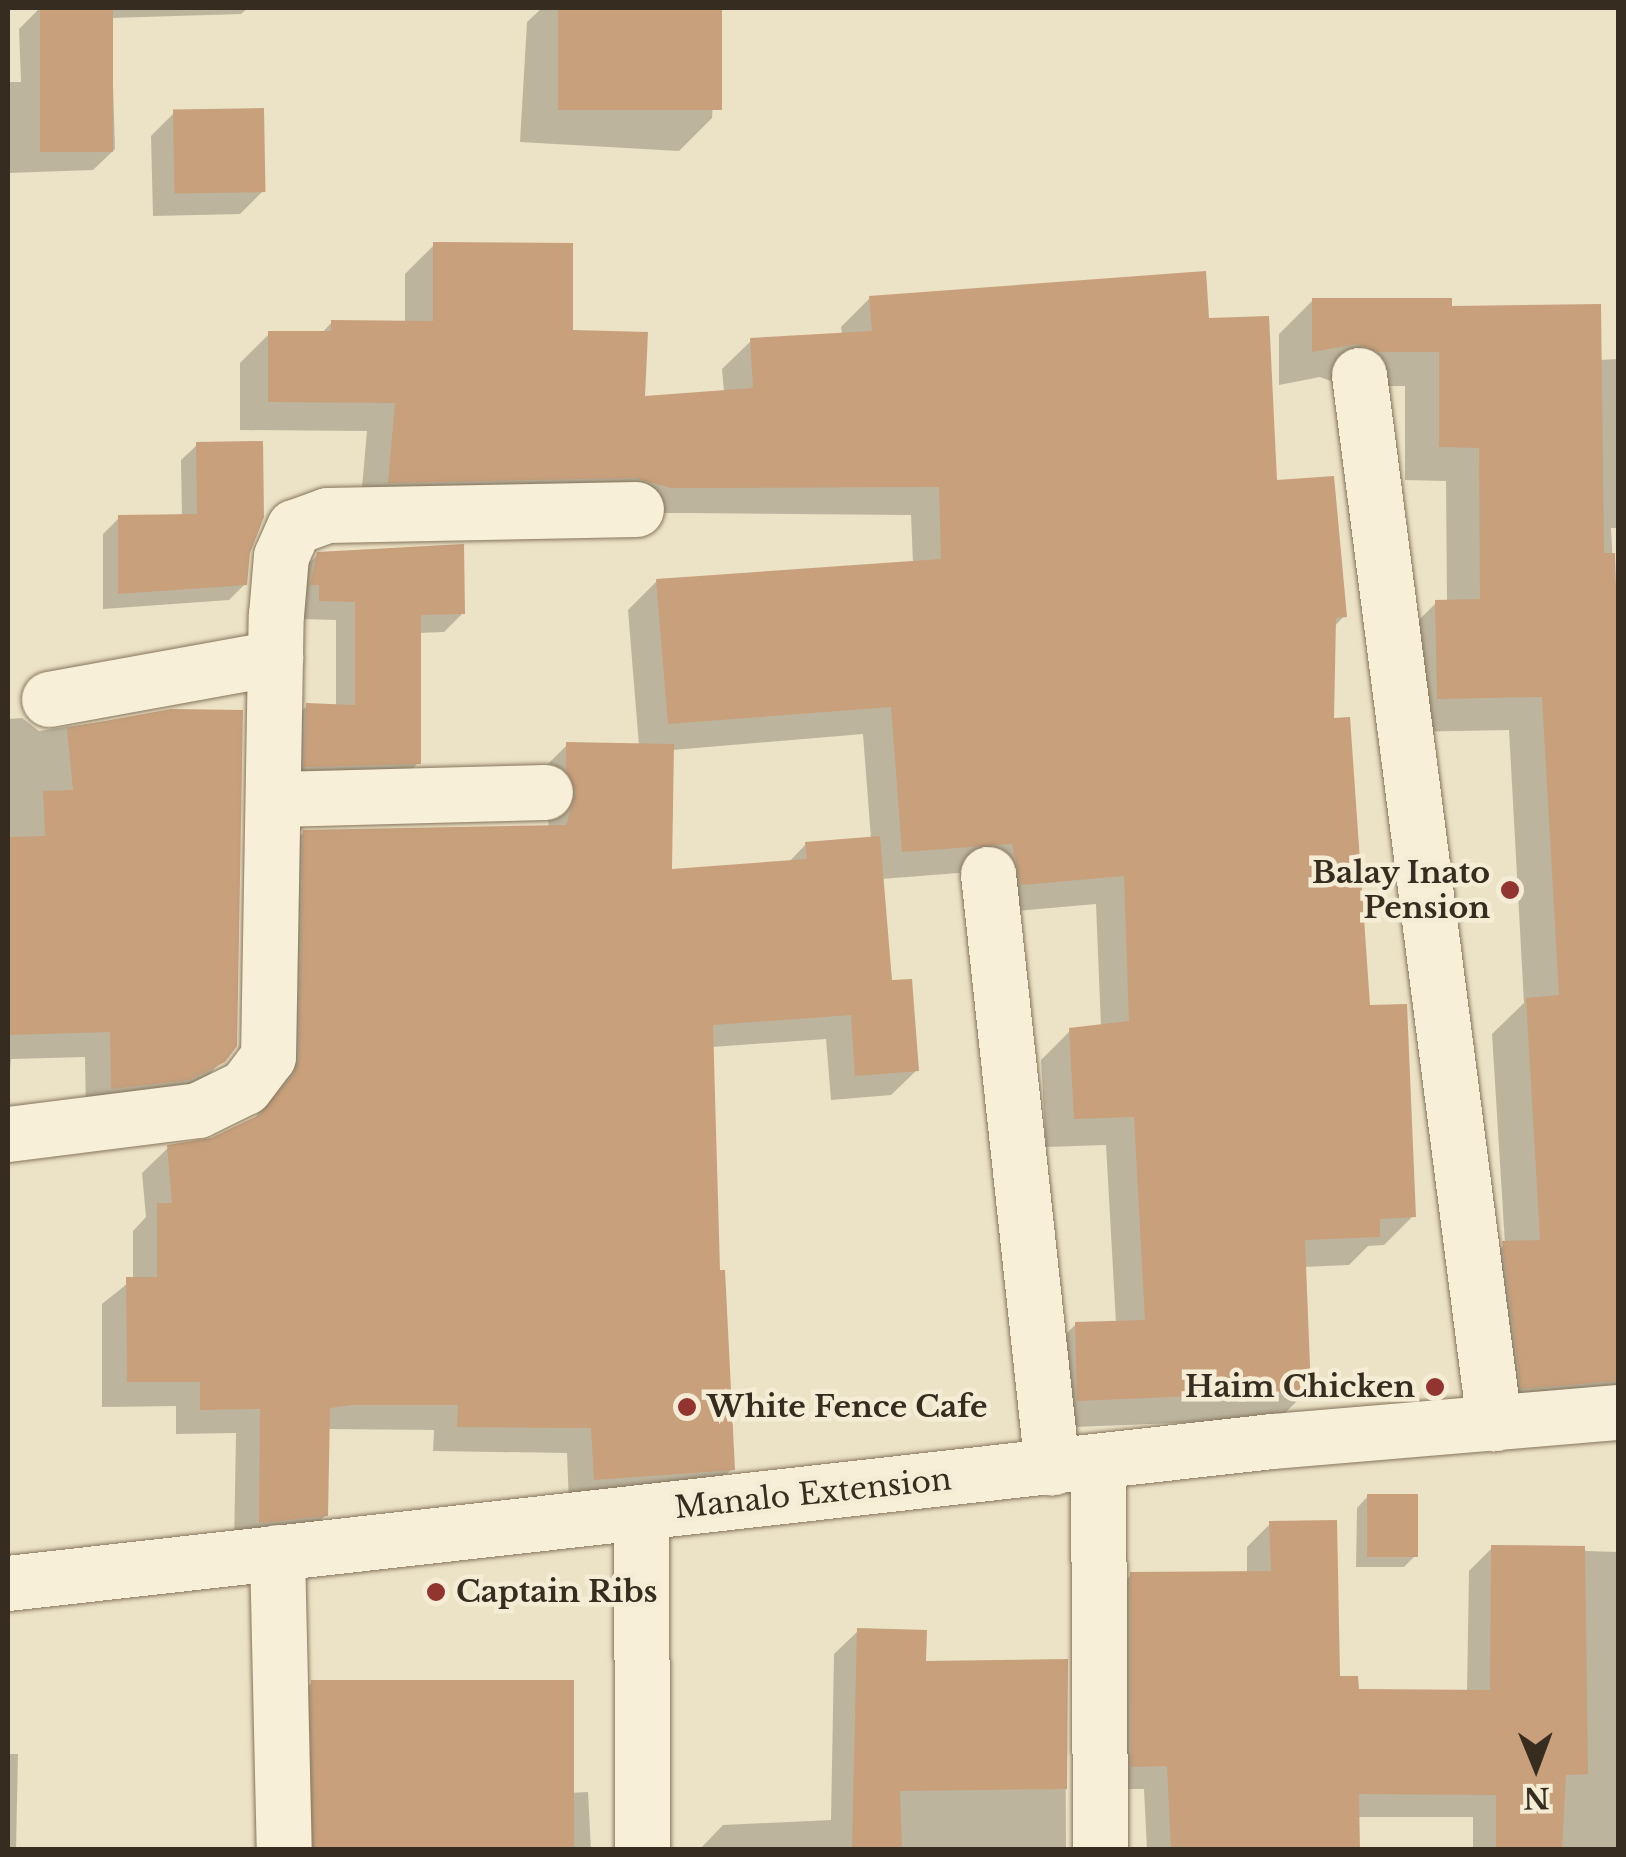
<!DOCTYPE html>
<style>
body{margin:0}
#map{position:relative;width:1626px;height:1857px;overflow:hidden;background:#ece2c5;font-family:"Libre Baskerville",serif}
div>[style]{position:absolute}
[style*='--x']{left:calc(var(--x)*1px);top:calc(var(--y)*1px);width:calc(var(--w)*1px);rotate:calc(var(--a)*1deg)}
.shadow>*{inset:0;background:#0003}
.building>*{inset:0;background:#c8a07c;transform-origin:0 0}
.roads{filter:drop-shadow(0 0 2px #86755c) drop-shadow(0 0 2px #86755c)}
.minor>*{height:55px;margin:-27.5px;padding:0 27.5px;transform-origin:27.5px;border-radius:27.5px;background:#f7efd7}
.dots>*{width:28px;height:28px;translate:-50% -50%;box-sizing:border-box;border:5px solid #f4ecd4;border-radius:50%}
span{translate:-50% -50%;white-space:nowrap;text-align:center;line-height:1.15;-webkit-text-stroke:9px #f4ecd4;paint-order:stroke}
.poi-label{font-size:30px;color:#362c1f;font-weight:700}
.right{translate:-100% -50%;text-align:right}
.left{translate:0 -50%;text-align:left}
.street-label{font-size:30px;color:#362c1f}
.frame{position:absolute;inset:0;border:10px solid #362c1f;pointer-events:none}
.north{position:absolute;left:1486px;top:1717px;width:100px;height:100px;-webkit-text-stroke:8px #f4ecd4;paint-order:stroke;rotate:179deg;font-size:28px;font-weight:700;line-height:40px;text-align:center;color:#362c1f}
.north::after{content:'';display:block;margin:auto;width:35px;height:45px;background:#362c1f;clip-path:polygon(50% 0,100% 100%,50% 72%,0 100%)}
</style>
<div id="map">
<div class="shadow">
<div style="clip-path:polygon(40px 8px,248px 8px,241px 14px,111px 18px,115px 149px,93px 170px,8px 173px,8px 82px,21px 82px,19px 29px)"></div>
<div style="clip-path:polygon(542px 8px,719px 8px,712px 118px,679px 151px,520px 142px,527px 22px)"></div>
<div style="clip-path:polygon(174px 113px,263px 191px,240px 214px,153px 216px,151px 136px)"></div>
<div style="clip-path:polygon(evenodd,434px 245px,571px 332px,642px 399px,724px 392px,722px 369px,751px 341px,842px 335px,841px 327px,870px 298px,1207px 321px,1275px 483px,1344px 616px,1333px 628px,1331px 720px,1368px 1008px,1413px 1216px,1384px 1245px,1368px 1246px,1349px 1265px,1303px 1267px,1308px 1390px,1279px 1419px,1049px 1428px,1047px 1353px,1076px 1324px,1116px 1323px,1106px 1145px,1046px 1147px,1041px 1060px,1070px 1031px,1101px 1027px,1096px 904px,992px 913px,984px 871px,881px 879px,889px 983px,917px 1070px,891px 1095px,831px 1100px,826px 1039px,712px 1047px,718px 1273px,732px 1469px,707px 1494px,569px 1504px,567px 1453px,433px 1451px,434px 1430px,327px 1429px,326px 1515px,300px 1540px,234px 1547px,236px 1433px,176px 1434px,176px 1406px,102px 1407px,102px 1304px,133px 1279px,133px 1231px,146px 1217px,142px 1173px,168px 1148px,212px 1141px,254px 1120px,275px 1085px,279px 857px,304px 832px,549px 828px,542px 770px,567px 745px,639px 746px,628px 610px,657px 581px,913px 564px,911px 515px,360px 510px,367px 431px,240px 430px,240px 363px,269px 334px,321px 334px,332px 322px,405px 323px,405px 274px,434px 245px,863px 734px,871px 839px,806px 844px,788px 863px,669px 871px,672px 750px,863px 734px)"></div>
<div style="clip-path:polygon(1313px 300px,1450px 309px,1600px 360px,1618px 359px,1618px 528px,1611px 528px,1618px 656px,1618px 1423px,1487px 1422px,1469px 1278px,1505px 1244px,1492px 1034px,1524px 1003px,1509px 730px,1404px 732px,1402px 637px,1436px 603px,1447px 602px,1446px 481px,1405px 480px,1405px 386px,1344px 386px,1320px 377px,1279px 385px,1279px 334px)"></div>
<div style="clip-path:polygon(197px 445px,248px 552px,245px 584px,229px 600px,103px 609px,103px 534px,119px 518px,182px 517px,181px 460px)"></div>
<div style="clip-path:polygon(318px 554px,463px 613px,444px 632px,418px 633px,418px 763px,399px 782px,286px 785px,287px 725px,307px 706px,336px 707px,336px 620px,300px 619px,299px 574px)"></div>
<div style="clip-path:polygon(172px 711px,223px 1060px,196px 1088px,86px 1114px,85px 1057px,11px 1059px,8px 1091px,8px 719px,22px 718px,39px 731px)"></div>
<div style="clip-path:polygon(1368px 1496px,1415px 1556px,1404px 1567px,1356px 1567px,1357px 1508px)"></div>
<div style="clip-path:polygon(1270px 1524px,1338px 1679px,1357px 1692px,1467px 1692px,1469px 1571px,1492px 1548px,1618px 1552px,1618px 1850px,1473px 1850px,1473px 1817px,1357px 1817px,1358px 1850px,1147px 1850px,1144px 1789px,1108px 1789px,1107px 1599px,1131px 1575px,1247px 1574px,1247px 1547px)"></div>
<div style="clip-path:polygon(858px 1631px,924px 1663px,1065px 1662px,1066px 1850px,699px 1850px,723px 1825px,831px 1820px,834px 1654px)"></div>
<div style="clip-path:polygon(312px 1682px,569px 1793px,588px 1792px,591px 1850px,296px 1850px,293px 1702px)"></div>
<div style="clip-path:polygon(8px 1754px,18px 1754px,16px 1850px,8px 1850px)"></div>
</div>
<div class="building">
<div style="left:40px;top:8px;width:73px;height:144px"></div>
<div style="left:558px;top:8px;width:164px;height:102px"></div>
<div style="left:264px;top:108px;width:84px;height:91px;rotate:89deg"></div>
<div style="clip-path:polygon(433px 242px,573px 243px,573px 330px,648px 332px,645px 396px,753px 388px,750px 338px,872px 331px,869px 296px,1206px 271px,1209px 318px,1269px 316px,1277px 480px,1334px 476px,1347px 617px,1336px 618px,1334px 718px,1350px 717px,1370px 1005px,1407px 1004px,1416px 1217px,1380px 1219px,1380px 1237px,1305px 1240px,1311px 1391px,1077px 1401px,1075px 1322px,1145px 1320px,1134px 1117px,1074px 1119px,1069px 1028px,1129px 1021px,1124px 876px,1021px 885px,1012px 844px,902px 852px,891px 707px,668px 724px,656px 579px,941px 559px,939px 487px,671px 488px,635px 478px,388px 483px,395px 403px,268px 402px,268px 331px,331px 331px,331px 320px,433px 321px)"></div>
<div style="clip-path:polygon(1312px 298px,1452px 298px,1452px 306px,1601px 304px,1604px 553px,1615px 553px,1618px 653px,1618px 1381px,1521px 1389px,1502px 1241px,1540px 1240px,1526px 998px,1559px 995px,1542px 697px,1437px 699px,1435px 600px,1480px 599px,1479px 448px,1439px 447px,1439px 352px,1379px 352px,1356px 344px,1312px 352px)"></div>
<div style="clip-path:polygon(263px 441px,264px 517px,250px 553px,247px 585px,118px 594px,118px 515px,197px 514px,196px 442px)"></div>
<div style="clip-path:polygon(464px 544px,465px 614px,421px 615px,421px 764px,304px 767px,306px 703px,355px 705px,355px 602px,319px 601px,319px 585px,310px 585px,317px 552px)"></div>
<div style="clip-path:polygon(171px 709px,243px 710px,237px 1046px,225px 1062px,189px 1080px,111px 1089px,110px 1032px,8px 1035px,8px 837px,45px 836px,43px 791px,73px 790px,67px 728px)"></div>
<div style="clip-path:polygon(566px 742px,674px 744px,672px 869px,807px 859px,805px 842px,880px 836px,892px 980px,912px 979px,919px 1071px,855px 1076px,851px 1015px,713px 1025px,720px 1270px,725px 1270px,735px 1470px,594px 1480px,591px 1428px,457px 1427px,458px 1405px,352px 1405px,330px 1408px,328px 1516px,259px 1523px,260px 1409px,200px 1410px,200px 1382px,127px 1382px,126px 1277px,157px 1277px,157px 1203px,172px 1203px,167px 1145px,211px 1138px,259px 1115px,293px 1075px,299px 1058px,303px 830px,566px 825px,576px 792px,566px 770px)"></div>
<div style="left:1367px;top:1494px;width:51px;height:63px"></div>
<div style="clip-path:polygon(1337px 1520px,1340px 1676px,1358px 1676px,1359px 1689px,1490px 1690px,1491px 1545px,1585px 1546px,1588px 1774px,1566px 1775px,1562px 1850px,1496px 1850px,1496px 1795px,1359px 1794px,1360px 1850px,1171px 1850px,1167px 1766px,1131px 1767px,1130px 1572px,1271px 1571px,1269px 1521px)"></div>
<div style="clip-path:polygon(857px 1628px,927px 1630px,926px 1661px,1068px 1659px,1067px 1789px,900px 1791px,902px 1850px,852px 1850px)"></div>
<div style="left:311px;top:1680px;width:263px;height:170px"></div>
</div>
<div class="roads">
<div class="minor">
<div style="--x:1359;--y:375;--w:1057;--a:82.66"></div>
<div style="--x:49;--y:699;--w:230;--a:-10.3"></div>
<div style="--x:276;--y:799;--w:269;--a:-1.5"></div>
<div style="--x:988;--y:874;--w:597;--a:83.85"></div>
<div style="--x:8;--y:1134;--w:192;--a:-7.2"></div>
<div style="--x:198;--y:1110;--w:52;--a:-26.1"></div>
<div style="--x:245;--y:1087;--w:38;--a:-53"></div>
<div style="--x:268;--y:1057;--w:442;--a:-89"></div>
<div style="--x:276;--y:615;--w:59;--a:-85.2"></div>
<div style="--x:281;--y:556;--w:32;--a:-66"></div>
<div style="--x:294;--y:527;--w:35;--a:-20"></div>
<div style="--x:327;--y:515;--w:309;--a:-1.1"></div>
<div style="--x:1098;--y:1463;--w:387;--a:89.7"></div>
<div style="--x:641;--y:1513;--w:337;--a:89.8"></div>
<div style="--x:277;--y:1552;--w:298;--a:88.7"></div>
<div style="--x:8;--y:1583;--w:1272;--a:-6.41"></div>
<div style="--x:1272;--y:1441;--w:347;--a:-4.8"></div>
</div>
</div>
<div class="dots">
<div style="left:1510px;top:890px;background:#92342f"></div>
<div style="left:1435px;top:1387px;background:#92342f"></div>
<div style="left:687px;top:1407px;background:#92342f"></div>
<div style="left:436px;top:1592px;background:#92342f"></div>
</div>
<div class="poi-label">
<span class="right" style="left:1490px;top:890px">Balay Inato<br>Pension</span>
<span class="right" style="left:1415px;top:1387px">Haim Chicken</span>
<span class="left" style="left:707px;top:1407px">White Fence Cafe</span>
<span class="left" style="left:456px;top:1592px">Captain Ribs</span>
</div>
<div class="street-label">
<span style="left:813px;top:1494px;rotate:-6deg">Manalo Extension</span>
</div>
<div class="frame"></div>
<div class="north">N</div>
</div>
